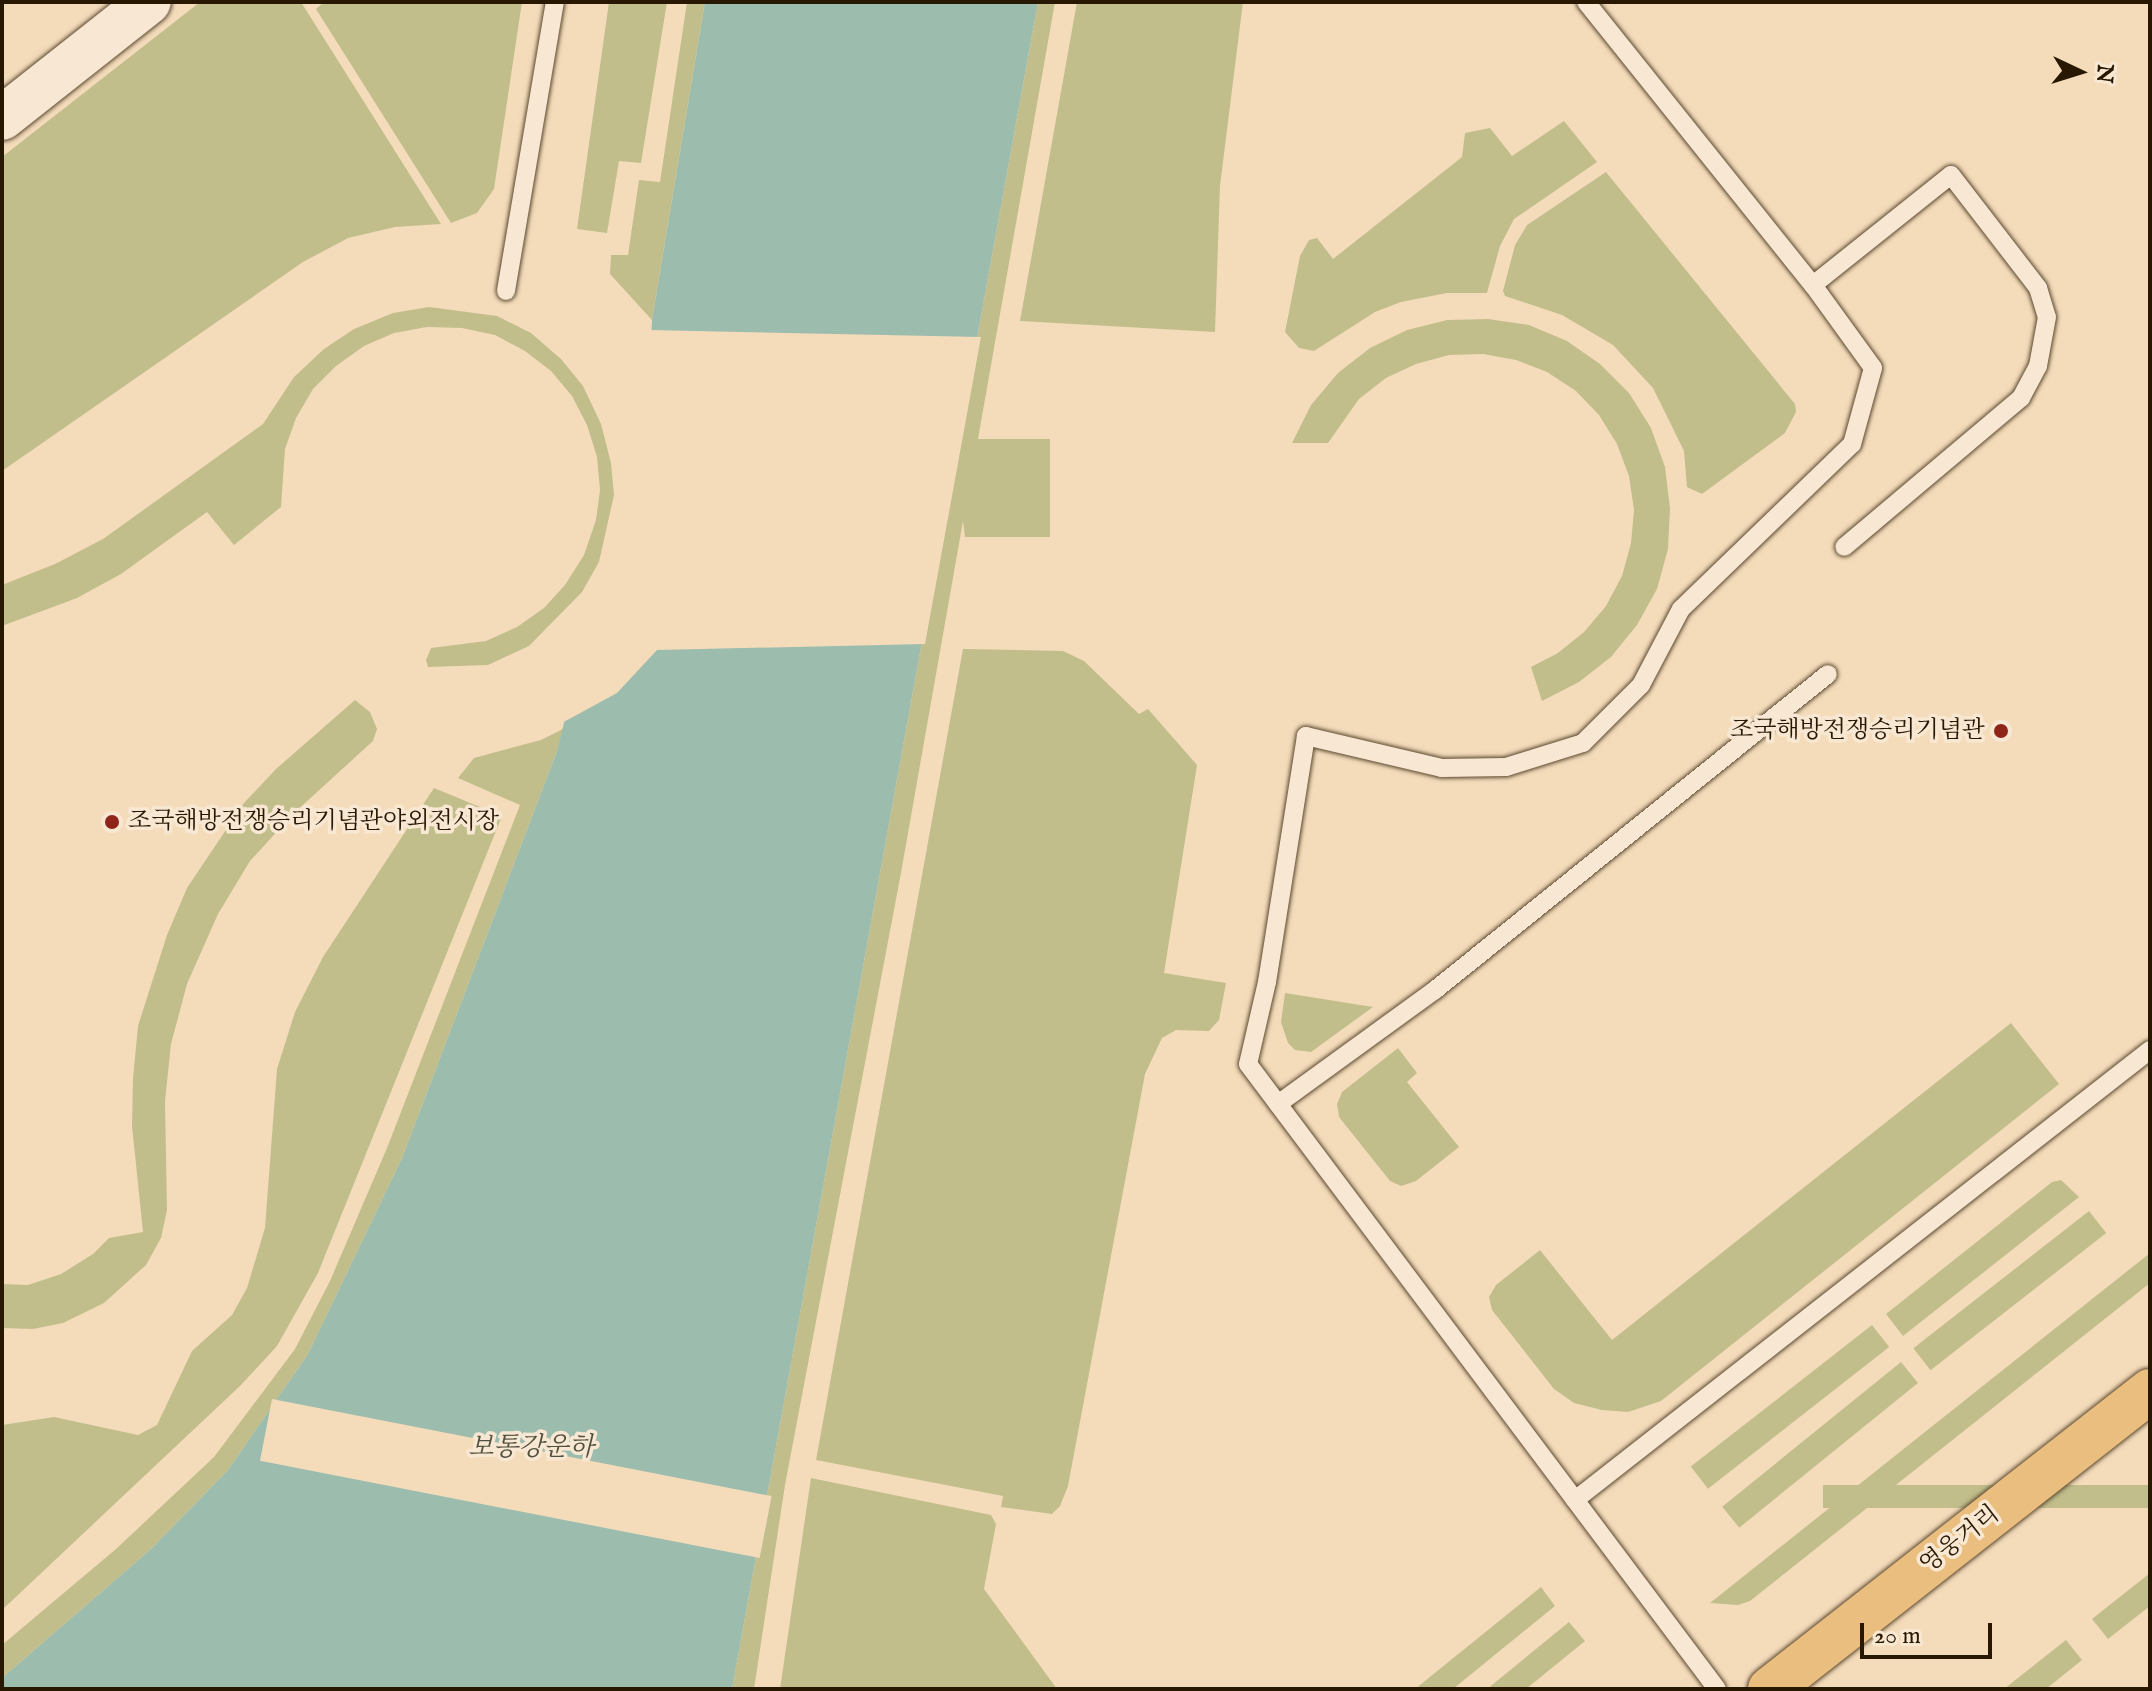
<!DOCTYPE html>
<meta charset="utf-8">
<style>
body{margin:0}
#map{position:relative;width:2152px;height:1691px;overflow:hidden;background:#f4dcbb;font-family:"IM FELL English","Noto Serif KR",serif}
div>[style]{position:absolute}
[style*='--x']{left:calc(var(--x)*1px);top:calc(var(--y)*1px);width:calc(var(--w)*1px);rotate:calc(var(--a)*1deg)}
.green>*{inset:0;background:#c2be8c;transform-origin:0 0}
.water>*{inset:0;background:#9cbcae}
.pier>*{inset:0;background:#f4dcbb;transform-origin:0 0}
.roads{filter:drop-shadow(0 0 2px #5c4930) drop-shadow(0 0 2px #5c4930)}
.lane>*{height:18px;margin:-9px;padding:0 9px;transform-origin:9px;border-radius:9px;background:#f8e8d3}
.secondary>*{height:44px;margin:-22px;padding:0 22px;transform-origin:22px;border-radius:22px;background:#f8e8d3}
.primary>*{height:44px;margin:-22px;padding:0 22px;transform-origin:22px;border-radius:22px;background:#eabe7e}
.dots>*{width:22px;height:22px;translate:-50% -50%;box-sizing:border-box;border:4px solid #f8e8d3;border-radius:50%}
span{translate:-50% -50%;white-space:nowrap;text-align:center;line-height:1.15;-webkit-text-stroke:7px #f8e8d3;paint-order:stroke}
.poi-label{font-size:24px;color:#291801}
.right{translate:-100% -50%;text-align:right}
.left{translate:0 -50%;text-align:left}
.street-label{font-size:24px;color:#291801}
.water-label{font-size:26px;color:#51513e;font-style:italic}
.frame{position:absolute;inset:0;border:4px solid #291801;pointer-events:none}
.north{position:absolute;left:2040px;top:32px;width:80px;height:80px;-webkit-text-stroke:6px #f8e8d3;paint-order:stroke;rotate:94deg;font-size:22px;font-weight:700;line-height:32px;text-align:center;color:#291801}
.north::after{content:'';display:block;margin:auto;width:28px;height:36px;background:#291801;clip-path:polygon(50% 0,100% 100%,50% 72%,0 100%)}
.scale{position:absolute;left:1860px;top:1623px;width:132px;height:36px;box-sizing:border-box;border:4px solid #291801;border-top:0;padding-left:10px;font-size:24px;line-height:28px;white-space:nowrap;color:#291801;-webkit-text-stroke:6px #f8e8d3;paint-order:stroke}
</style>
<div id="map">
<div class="green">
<div style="clip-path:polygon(200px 2px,301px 2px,441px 224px,395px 227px,348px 238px,303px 262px,2px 471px,2px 157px)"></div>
<div style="clip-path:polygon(324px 2px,522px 2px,494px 189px,477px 213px,451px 223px,316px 9px)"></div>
<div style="clip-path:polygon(609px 2px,667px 2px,641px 163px,619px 161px,607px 233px,577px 229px)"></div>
<div style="clip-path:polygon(687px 2px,705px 2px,652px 320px,610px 274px,611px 255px,628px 255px,639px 180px,660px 182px)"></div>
<div style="clip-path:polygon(1038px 2px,1055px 2px,978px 439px,1050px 439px,1050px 537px,965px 537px,963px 521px,901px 873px,785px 1485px,754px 1689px,732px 1689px)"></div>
<div style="clip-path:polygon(1077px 2px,1243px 2px,1220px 186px,1215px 332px,1020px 321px)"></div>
<div style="clip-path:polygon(1564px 121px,1597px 162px,1514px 219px,1500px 246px,1487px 293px,1447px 293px,1401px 302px,1375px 312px,1314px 351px,1299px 348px,1285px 332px,1300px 256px,1309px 240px,1317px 238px,1333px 259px,1462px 157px,1465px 133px,1490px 128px,1512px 156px)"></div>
<div style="clip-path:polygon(1606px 172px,1795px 404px,1796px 412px,1785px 433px,1702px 494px,1687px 487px,1684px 451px,1653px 388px,1613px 345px,1562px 315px,1505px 296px,1503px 291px,1515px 245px,1527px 225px)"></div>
<div style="clip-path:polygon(429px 307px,497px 316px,531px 333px,561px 359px,583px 386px,601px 424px,611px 463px,614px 495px,599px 562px,582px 592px,529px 646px,488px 665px,428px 667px,426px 660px,431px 648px,486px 641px,517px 627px,544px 608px,565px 585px,584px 555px,596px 520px,600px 490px,597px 457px,587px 425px,572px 396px,551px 371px,525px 351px,495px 335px,462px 328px,427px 327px,394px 333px,364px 346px,336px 366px,313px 389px,296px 418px,285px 449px,281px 507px,234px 545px,207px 512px,121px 574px,77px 598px,2px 626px,2px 585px,55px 564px,103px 539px,263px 424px,294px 377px,324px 349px,354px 329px,393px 313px)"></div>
<div style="clip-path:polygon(1488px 319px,1529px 325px,1567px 341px,1600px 364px,1629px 393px,1651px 428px,1665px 467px,1670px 508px,1668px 549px,1657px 589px,1637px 625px,1611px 657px,1579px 682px,1542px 701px,1531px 667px,1558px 653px,1584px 632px,1606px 606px,1622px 576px,1631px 543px,1634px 510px,1629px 476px,1617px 444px,1599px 415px,1576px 391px,1547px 372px,1516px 360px,1483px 354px,1449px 355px,1416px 364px,1386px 378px,1359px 399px,1328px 443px,1292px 443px,1311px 405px,1338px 373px,1370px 348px,1407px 330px,1447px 320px)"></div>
<div style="clip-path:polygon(963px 649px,1063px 651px,1084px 661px,1139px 714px,1148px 709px,1197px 765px,1164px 973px,1226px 983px,1219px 1020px,1209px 1031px,1176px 1030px,1162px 1038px,1145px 1074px,1068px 1486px,1060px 1506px,1052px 1514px,1001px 1507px,1003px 1496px,816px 1460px)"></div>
<div style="clip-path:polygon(355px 700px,370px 712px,377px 729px,373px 741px,293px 814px,250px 861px,218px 914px,187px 984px,171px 1044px,165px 1101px,167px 1210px,161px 1238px,146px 1265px,104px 1303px,63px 1323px,33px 1329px,2px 1328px,2px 1284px,28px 1285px,61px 1274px,93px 1254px,109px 1238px,143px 1232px,132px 1126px,133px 1078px,138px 1026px,167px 935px,187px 888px,244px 803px,276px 769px)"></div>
<div style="clip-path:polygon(563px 729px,557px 751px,402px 1158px,308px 1354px,228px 1470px,150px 1550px,2px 1678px,2px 1645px,116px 1549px,214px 1457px,295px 1349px,330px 1281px,387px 1148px,520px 805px,458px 778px,474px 758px,541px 740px)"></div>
<div style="clip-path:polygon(434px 788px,502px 816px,318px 1273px,277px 1346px,241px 1385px,2px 1610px,2px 1425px,54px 1417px,138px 1435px,157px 1425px,192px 1351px,232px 1315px,247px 1288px,265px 1228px,277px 1069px,295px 1012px,323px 957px)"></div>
<div style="clip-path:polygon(1285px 993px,1373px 1007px,1311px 1052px,1295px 1050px,1288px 1043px,1281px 1022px)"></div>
<div style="clip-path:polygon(2011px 1023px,2059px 1084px,1661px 1401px,1628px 1412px,1602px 1410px,1574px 1403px,1554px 1389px,1492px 1310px,1489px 1297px,1496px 1285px,1540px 1250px,1612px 1340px)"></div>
<div style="clip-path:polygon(1398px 1048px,1417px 1073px,1407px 1082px,1459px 1147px,1416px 1181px,1401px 1186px,1390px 1181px,1339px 1117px,1337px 1104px,1342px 1092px)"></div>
<div style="clip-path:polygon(2061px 1180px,2079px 1197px,1903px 1336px,1886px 1314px,2052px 1182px)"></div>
<div style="left:2089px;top:1211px;width:28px;height:223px;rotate:52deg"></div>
<div style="clip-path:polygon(2150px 1253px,2150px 1283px,1750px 1601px,1738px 1605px,1710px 1603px)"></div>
<div style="left:1872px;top:1325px;width:28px;height:230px;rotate:52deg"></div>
<div style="left:1901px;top:1362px;width:27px;height:230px;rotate:51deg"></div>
<div style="clip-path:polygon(811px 1478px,991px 1515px,996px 1524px,984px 1589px,1057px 1689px,780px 1689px)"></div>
<div style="left:2150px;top:1485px;width:23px;height:327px;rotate:90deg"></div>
<div style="clip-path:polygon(2150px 1573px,2150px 1606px,2108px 1639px,2092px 1619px)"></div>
<div style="clip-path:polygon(1541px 1587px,1555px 1606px,1453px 1689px,1415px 1689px)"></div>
<div style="clip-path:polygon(1569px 1622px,1585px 1641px,1526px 1689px,1487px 1689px)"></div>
<div style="clip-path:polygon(2066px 1640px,2082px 1660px,2046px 1689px,2004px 1689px)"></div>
</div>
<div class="water">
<div style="clip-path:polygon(705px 2px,1038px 2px,732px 1689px,2px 1689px,2px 1678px,150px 1550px,228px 1470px,308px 1354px,402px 1158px,557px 751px,649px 378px,652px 320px)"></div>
</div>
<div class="pier">
<div style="clip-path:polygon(648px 330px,981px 337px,925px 644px,657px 650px,617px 693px,560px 724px,645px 377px)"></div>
<div style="left:272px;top:1399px;width:509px;height:63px;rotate:11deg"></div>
</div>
<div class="roads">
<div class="lane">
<div style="--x:1586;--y:2;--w:363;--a:51.3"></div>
<div style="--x:1813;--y:285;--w:102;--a:54.1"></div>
<div style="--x:1873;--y:368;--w:79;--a:105.4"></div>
<div style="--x:1852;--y:444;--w:238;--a:136"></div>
<div style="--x:1681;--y:609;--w:86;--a:117.8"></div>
<div style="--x:1641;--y:685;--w:82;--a:135"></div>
<div style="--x:1583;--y:743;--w:81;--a:162.7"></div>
<div style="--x:1506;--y:767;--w:64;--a:179.1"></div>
<div style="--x:1442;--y:768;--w:140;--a:-166.8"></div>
<div style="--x:1306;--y:736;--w:249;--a:99"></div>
<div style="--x:1267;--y:982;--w:84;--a:103"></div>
<div style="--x:1248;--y:1064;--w:781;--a:53.12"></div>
<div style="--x:1813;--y:285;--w:176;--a:-38.6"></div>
<div style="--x:1951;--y:175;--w:143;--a:52.4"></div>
<div style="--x:2038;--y:288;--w:30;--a:73"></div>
<div style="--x:2047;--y:317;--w:50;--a:100.4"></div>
<div style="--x:2038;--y:366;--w:36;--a:118"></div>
<div style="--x:2021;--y:398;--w:231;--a:139.9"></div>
<div style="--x:506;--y:291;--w:293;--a:-80.4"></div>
<div style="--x:1278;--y:1104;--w:194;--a:-36"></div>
<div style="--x:1435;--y:990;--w:504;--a:-38.8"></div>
<div style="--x:1575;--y:1500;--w:730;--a:-38.05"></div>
</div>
<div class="secondary">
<div style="--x:2;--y:118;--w:187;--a:-38.3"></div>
</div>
<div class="primary">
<div style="--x:1770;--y:1689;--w:483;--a:-38.1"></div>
</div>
</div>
<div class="dots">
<div style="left:2001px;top:731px;background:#8f2418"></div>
<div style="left:112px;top:822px;background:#8f2418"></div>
</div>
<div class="poi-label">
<span class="right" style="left:1985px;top:731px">조국해방전쟁승리기념관</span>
<span class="left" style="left:128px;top:822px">조국해방전쟁승리기념관야외전시장</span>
</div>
<div class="street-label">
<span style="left:1960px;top:1540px;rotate:-38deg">영웅거리</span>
</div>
<div class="water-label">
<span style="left:531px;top:1448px">보통강운하</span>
</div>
<div class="frame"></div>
<div class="north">N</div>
<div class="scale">20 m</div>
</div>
